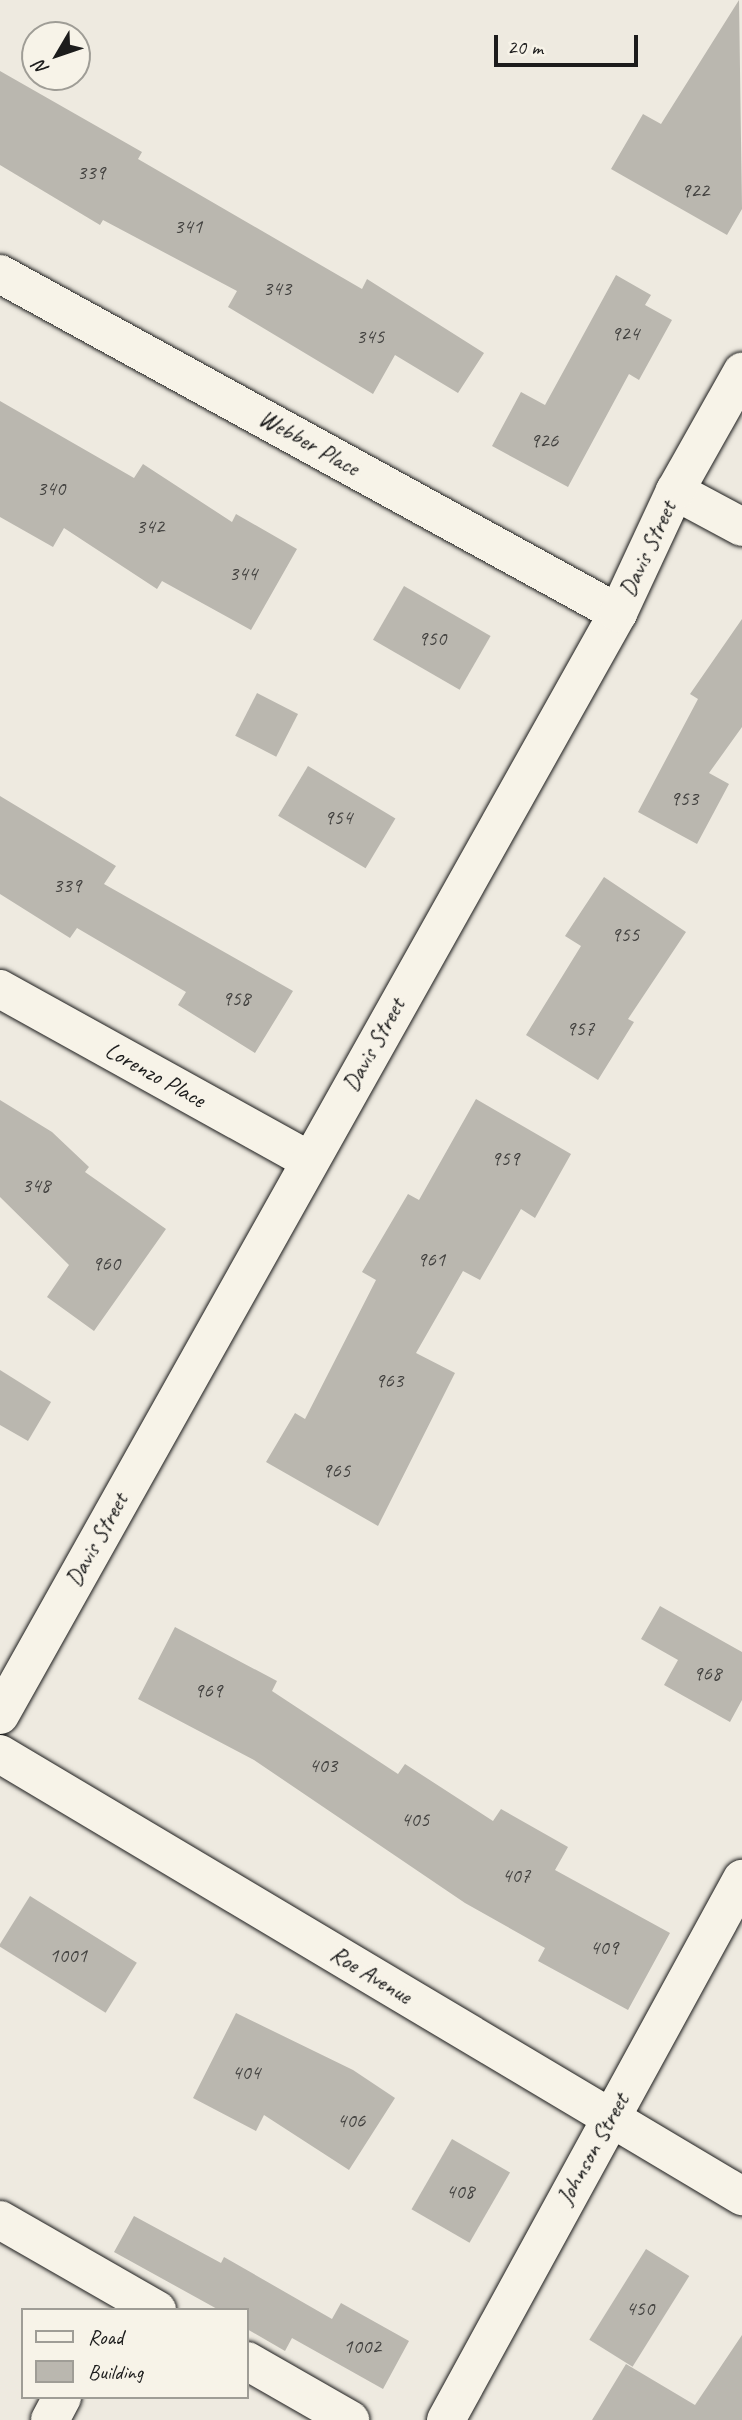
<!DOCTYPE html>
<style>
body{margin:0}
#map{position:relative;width:742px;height:2420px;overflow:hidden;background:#eeeae0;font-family:Caveat,sans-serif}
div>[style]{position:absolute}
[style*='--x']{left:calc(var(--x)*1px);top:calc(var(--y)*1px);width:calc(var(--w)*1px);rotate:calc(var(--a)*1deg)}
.building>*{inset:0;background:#bab7af;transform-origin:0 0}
.roads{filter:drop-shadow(0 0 2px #1c1c1c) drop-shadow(0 0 2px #1c1c1c)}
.minor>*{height:38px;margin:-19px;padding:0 19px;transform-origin:19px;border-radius:19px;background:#f7f3e8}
span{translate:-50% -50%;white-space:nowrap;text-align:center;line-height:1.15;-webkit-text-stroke:7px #f7f3e8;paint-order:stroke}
.number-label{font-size:21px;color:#444341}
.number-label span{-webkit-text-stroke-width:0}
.street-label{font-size:24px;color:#1c1c1c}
.legend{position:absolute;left:21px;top:2308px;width:228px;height:91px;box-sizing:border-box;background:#f7f3e8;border:2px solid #9f9d96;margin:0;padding:9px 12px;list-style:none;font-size:21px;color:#1c1c1c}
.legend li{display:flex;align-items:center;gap:14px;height:35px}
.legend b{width:35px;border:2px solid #9f9d96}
.north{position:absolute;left:21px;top:21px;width:70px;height:70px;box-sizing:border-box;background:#f7f3e8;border:2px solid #9f9d96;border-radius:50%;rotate:231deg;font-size:19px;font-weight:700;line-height:28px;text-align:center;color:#1c1c1c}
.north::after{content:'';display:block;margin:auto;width:24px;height:32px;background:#1c1c1c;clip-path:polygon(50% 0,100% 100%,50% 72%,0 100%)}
.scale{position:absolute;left:494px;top:35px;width:144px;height:32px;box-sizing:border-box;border:4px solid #1c1c1c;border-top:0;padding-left:9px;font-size:21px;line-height:24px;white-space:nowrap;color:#1c1c1c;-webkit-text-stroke:5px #f7f3e8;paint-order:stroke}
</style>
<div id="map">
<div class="building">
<div style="clip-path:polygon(739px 0,742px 209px,727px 235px,611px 169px,643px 114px,661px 124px)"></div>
<div style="clip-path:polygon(0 71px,142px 152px,138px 159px,362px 289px,367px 279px,484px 353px,458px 393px,395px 355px,373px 394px,228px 307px,237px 291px,103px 220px,100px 225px,0 165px)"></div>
<div style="clip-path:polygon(616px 275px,651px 295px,645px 305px,672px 320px,639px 380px,629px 374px,568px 487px,492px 446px,521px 392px,545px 405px)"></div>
<div style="clip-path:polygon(0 401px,134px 478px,143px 464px,232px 522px,236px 514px,297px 549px,251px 630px,162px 581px,157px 589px,64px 528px,53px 547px,0 517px)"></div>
<div style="left:404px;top:586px;width:100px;height:62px;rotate:30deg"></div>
<div style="clip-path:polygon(742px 619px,742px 727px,709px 773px,729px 784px,697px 844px,638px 812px,698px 699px,690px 694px)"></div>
<div style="left:257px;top:693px;width:46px;height:48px;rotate:27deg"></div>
<div style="left:308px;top:766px;width:102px;height:58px;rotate:31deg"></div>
<div style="clip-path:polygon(0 796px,116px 866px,104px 884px,293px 991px,255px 1053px,178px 1005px,186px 992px,77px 928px,70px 938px,0 894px)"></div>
<div style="clip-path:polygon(604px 877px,686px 932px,628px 1019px,634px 1022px,598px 1080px,526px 1035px,581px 946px,565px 936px)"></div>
<div style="clip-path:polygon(476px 1099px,571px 1154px,535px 1218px,521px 1209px,480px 1280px,463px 1271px,416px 1353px,455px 1373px,378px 1526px,266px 1462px,295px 1413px,305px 1419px,376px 1280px,362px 1272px,408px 1194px,419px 1200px)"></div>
<div style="clip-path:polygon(0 1100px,52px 1132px,89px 1167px,85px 1172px,166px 1229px,94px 1331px,47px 1297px,69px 1265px,0 1197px)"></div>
<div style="clip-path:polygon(0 1370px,51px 1402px,28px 1441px,0 1425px)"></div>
<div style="clip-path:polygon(660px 1606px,742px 1652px,742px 1700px,730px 1722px,664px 1685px,678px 1660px,641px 1639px)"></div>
<div style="clip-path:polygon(175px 1627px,277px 1681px,272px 1691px,398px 1774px,405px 1764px,493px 1821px,501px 1809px,568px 1847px,555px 1870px,670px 1933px,628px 2010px,538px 1961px,545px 1948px,465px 1903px,254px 1760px,138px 1699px)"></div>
<div style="left:30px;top:1896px;width:126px;height:59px;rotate:32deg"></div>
<div style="clip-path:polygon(236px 2013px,353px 2070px,395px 2098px,349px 2170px,264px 2115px,256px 2131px,193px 2098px)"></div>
<div style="left:452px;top:2139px;width:67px;height:81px;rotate:30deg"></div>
<div style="clip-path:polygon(134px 2216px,221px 2263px,224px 2257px,332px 2319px,341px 2303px,409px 2341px,383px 2389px,292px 2338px,285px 2351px,247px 2329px,247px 2310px,219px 2310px,114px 2252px)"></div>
<div style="left:646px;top:2249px;width:51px;height:107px;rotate:32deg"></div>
<div style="clip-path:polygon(742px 2335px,742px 2420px,592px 2420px,626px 2364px,695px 2405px)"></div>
</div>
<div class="roads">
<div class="minor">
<div style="--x:0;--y:274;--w:705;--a:28.75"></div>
<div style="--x:675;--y:491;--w:76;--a:28.2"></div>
<div style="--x:0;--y:989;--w:353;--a:29"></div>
<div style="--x:0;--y:1715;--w:1263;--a:-60.72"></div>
<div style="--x:618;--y:613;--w:135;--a:-65"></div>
<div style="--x:675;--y:491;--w:137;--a:-60.6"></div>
<div style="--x:0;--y:1754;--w:864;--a:30.78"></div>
<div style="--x:0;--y:2220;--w:181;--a:29.8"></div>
<div style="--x:247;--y:2361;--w:119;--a:29.8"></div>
<div style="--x:50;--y:2420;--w:26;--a:-62"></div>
<div style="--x:446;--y:2420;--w:617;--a:-61.32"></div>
</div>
</div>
<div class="number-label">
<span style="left:91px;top:172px">339</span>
<span style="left:695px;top:190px">922</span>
<span style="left:188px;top:226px">341</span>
<span style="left:277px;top:288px">343</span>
<span style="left:625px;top:333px">924</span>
<span style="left:370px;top:336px">345</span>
<span style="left:544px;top:440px">926</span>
<span style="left:51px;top:488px">340</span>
<span style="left:150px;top:526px">342</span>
<span style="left:243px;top:573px">344</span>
<span style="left:432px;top:638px">950</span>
<span style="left:684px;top:798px">953</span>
<span style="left:338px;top:817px">954</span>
<span style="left:67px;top:885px">339</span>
<span style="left:625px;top:934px">955</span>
<span style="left:236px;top:998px">958</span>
<span style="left:580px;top:1028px">957</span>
<span style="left:505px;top:1158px">959</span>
<span style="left:36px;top:1185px">348</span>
<span style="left:431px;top:1259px">961</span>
<span style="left:106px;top:1263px">960</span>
<span style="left:389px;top:1380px">963</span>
<span style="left:336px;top:1470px">965</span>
<span style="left:707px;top:1673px">968</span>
<span style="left:208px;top:1690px">969</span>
<span style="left:323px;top:1765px">403</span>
<span style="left:415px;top:1819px">405</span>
<span style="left:516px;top:1875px">407</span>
<span style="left:604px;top:1947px">409</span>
<span style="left:68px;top:1955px">1001</span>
<span style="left:246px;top:2072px">404</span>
<span style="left:351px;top:2120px">406</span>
<span style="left:460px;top:2191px">408</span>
<span style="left:640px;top:2308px">450</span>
<span style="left:362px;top:2346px">1002</span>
</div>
<div class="street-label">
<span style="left:309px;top:443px;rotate:29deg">Webber Place</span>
<span style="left:648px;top:549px;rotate:-65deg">Davis Street</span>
<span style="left:374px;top:1045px;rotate:-61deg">Davis Street</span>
<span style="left:155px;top:1075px;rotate:29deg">Lorenzo Place</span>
<span style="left:97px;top:1540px;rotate:-61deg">Davis Street</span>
<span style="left:371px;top:1975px;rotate:31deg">Roe Avenue</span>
<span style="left:593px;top:2149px;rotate:-61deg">Johnson Street</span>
</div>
<ul class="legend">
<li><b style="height:9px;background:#f7f3e8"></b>Road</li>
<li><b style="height:19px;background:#bab7af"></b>Building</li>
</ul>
<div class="north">N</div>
<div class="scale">20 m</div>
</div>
